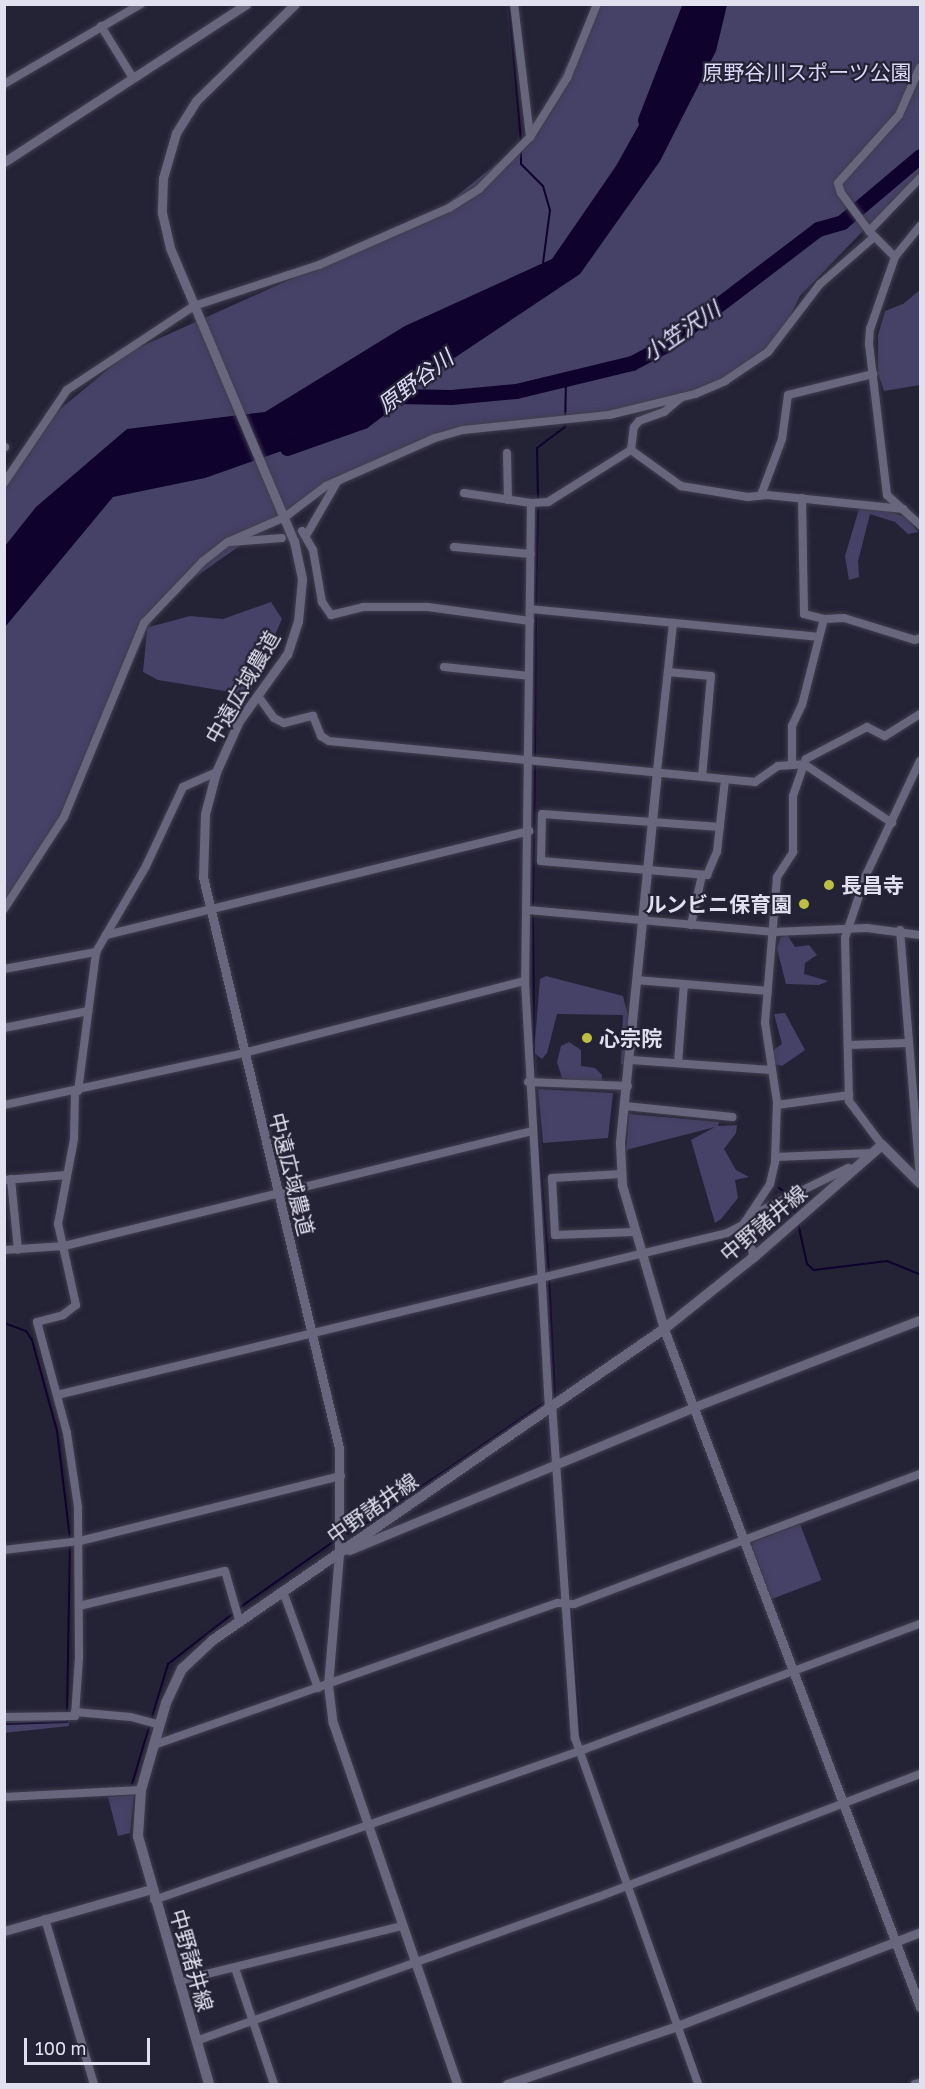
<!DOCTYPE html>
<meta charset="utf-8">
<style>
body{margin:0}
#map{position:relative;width:925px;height:2089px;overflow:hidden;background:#242235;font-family:"Golos Text","Noto Sans JP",sans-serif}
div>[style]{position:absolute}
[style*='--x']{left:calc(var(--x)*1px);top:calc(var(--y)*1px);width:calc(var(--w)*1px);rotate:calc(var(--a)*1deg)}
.green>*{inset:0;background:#464167;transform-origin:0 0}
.water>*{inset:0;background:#0f022d}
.stream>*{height:2px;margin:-1px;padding:0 1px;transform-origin:1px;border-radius:1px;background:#0f022d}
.river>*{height:15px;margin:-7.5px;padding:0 7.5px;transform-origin:7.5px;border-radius:7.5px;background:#0f022d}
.roads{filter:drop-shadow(0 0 2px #403e4e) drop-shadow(0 0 2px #403e4e)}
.minor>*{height:8px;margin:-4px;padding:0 4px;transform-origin:4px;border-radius:4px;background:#68667d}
.tertiary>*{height:9px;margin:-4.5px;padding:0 4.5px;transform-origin:4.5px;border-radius:4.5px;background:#68667d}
.secondary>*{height:10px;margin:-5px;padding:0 5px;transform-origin:5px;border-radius:5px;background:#68667d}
.dots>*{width:16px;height:16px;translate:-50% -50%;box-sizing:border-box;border:3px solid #242235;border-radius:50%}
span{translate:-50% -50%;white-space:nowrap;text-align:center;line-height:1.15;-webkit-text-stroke:4.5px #242235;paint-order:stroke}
.park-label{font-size:21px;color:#dbd8f9}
.street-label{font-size:21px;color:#e1e0ee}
.poi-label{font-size:21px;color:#e1e0ee;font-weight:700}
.left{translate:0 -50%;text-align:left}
.right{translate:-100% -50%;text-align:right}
.water-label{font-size:22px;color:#dddafb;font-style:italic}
.frame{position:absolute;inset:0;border:6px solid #e1e0ee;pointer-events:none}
.scale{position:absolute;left:24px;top:2038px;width:126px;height:27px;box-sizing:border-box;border:3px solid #e1e0ee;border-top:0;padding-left:8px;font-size:18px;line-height:21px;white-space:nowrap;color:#e1e0ee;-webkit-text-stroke:4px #242235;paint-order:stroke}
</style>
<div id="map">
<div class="green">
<div style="clip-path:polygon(597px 5px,920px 5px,920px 172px,800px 296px,783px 331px,741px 371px,682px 397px,560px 423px,493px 427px,424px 438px,336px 478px,160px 602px,149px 627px,190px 616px,223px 619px,271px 602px,282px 619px,249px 695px,158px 680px,143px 672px,147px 630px,67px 812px,5px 904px,5px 483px,42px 424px,129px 352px,433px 215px,530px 137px)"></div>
<div style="clip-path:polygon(920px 290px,920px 385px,884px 391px,878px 373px,878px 335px,885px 311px,903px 304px)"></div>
<div style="clip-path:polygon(874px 506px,906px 517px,918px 532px,908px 534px,895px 522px,870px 514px,858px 561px,859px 577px,849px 580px,845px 556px,859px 509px)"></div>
<div style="clip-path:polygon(787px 935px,795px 947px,809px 945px,817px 955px,805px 963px,804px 974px,828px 981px,819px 985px,786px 984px,777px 949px,780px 938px)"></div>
<div style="clip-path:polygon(546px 976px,623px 996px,628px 1015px,625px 1065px,621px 1064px,623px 1015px,557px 1014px,547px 1053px,542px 1059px,534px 1053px,540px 979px)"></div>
<div style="clip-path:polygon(785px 1013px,805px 1050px,782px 1066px,769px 1063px,768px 1054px,782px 1044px,774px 1014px)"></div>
<div style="clip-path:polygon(569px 1042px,581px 1050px,581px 1066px,595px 1068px,602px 1075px,602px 1085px,562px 1078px,557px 1062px,561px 1046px)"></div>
<div style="clip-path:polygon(538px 1089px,613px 1093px,608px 1138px,543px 1143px)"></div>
<div style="clip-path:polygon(629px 1114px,719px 1122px,718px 1126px,737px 1125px,736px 1133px,724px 1149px,736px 1170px,749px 1177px,735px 1180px,738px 1198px,721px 1219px,715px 1223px,691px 1140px,715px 1127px,626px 1150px)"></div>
<div style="left:800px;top:1524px;width:60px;height:54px;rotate:69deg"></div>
<div style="left:68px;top:1716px;width:10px;height:64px;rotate:84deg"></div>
<div style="clip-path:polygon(134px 1795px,130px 1833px,118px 1836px,108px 1797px)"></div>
</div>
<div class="water">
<div style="clip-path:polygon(687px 5px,727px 5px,716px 51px,660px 161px,580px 274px,384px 405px,324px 436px,205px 478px,113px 497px,5px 627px,5px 546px,36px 507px,127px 429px,265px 412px,405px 326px,552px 259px,616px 166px,664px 80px)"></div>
</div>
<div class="stream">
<div style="--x:509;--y:4;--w:139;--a:85"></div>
<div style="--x:521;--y:151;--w:13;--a:90"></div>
<div style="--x:521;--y:164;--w:31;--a:45"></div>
<div style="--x:543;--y:186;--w:25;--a:74"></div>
<div style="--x:550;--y:210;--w:53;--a:97.5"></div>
<div style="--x:538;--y:499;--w:51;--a:-91.1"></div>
<div style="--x:537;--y:448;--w:35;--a:-37"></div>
<div style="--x:565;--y:427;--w:47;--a:-88.8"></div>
<div style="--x:536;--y:607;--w:102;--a:-88.9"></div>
<div style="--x:535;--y:757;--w:144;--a:-89.6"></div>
<div style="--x:533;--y:907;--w:144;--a:-89.2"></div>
<div style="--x:533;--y:913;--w:162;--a:89.6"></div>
<div style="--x:536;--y:1108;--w:166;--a:85.5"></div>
<div style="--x:779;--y:1188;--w:12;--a:35"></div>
<div style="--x:789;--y:1195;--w:21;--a:71"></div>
<div style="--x:798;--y:1223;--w:42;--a:77.6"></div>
<div style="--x:807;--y:1264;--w:9;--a:41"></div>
<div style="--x:814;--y:1270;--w:74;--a:-7"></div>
<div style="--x:887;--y:1261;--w:35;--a:22"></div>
<div style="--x:549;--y:1278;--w:118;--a:87.1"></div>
<div style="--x:555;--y:1396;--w:6;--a:149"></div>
<div style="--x:4;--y:1323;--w:23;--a:20"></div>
<div style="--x:26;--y:1331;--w:11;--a:56"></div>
<div style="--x:32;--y:1340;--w:94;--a:74.6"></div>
<div style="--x:57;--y:1431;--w:109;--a:83.1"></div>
<div style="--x:342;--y:1536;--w:36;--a:-28"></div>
<div style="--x:374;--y:1519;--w:207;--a:-34.4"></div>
<div style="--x:566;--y:1553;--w:48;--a:86.4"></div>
<div style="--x:570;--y:1607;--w:137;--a:85.4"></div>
<div style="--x:239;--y:1608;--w:120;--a:-35.1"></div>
<div style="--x:67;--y:1713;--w:169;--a:-89"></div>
<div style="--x:4;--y:1724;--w:63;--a:-1.8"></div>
<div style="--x:67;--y:1722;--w:4;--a:-90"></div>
<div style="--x:132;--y:1784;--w:125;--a:-73.3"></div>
<div style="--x:168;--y:1664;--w:85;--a:-37.8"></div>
<div style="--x:647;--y:1930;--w:97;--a:70.1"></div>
<div style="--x:682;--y:2026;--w:62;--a:70.1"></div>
</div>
<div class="river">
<div style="--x:645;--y:120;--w:124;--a:-68.8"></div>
<div style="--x:396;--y:396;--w:55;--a:1"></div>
<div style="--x:451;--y:397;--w:65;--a:-5.3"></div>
<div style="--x:516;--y:391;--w:119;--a:-13.6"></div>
<div style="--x:632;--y:363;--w:40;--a:-28"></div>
<div style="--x:667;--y:344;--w:190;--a:-37.3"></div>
<div style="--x:818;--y:229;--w:25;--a:-16"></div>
<div style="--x:842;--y:222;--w:102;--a:-40.2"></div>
<div style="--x:287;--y:448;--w:81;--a:-19.6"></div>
<div style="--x:363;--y:421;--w:45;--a:-36.9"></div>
</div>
<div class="roads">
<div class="minor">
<div style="--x:514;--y:4;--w:134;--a:83.1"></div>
<div style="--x:101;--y:26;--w:61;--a:58.4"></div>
<div style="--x:4;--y:84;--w:159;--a:-30.3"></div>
<div style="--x:920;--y:226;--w:40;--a:129"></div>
<div style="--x:895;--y:257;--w:76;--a:109.1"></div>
<div style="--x:870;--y:329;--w:15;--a:94"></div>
<div style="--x:869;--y:344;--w:152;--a:83.2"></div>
<div style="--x:887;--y:495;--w:45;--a:42.3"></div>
<div style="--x:869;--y:231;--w:74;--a:-46.1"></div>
<div style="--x:895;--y:257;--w:37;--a:-135"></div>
<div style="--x:869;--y:231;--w:47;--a:-126.4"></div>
<div style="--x:841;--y:193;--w:10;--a:-107"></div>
<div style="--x:838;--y:183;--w:91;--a:-48.1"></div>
<div style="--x:899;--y:115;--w:52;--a:-66.4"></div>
<div style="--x:4;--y:447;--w:1;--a:0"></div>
<div style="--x:631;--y:450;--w:23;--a:-83"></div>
<div style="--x:634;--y:427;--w:8;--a:-50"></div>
<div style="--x:639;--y:421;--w:27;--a:-20"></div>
<div style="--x:664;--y:412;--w:23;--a:-40"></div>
<div style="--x:507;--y:453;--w:47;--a:88.8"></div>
<div style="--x:4;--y:483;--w:112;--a:-55.9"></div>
<div style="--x:67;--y:390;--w:152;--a:-33.5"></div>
<div style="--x:194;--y:306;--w:132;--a:-18.2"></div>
<div style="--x:319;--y:265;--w:142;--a:-23.7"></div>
<div style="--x:449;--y:208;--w:36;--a:-32"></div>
<div style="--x:479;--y:189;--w:73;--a:-45.6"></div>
<div style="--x:530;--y:137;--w:70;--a:-57.9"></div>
<div style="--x:567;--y:78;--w:80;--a:-67.9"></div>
<div style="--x:464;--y:493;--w:68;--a:8.5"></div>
<div style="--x:531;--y:503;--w:17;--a:-3"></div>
<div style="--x:548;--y:502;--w:98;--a:-32.1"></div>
<div style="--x:631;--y:450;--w:62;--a:35.8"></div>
<div style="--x:681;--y:486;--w:68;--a:9.3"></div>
<div style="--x:748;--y:497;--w:19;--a:-6"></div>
<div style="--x:767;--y:495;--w:137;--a:5.9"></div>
<div style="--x:761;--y:495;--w:60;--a:-69.4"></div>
<div style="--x:782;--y:439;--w:44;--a:-82.2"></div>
<div style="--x:788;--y:395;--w:88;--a:-13.9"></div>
<div style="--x:802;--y:498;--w:116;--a:89"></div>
<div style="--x:804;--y:614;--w:21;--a:14"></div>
<div style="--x:531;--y:503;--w:478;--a:90.7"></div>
<div style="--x:525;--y:981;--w:426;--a:86.8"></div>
<div style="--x:302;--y:531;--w:22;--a:60"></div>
<div style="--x:313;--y:550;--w:53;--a:80.2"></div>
<div style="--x:322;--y:602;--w:16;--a:55"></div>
<div style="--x:331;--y:615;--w:33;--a:-14"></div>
<div style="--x:363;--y:607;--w:65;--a:0"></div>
<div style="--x:428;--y:607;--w:103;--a:7.8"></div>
<div style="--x:307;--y:534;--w:60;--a:-60"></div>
<div style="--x:230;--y:542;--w:52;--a:-4.4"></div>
<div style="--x:454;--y:547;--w:77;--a:5.2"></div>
<div style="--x:530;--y:609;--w:290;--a:5.5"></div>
<div style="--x:444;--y:667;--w:85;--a:6"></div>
<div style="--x:668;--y:672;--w:43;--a:5.3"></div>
<div style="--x:711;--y:676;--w:100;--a:95.1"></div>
<div style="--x:258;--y:696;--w:27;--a:54"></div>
<div style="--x:274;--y:718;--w:11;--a:27"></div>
<div style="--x:284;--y:723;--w:30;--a:-14"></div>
<div style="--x:313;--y:716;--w:22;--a:68"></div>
<div style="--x:321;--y:736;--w:9;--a:32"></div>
<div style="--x:329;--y:741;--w:428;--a:5.5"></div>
<div style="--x:755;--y:782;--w:28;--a:-35"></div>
<div style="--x:778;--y:766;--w:26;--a:-4"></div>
<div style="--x:804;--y:764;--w:106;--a:33.8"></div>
<div style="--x:792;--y:763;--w:37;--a:-90"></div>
<div style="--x:792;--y:726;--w:23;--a:-65"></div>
<div style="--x:802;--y:705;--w:89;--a:-75.7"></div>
<div style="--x:824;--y:619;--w:20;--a:-3"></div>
<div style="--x:844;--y:618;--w:74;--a:17.2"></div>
<div style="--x:915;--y:640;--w:5;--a:-22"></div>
<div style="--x:657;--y:771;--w:149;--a:-83.8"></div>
<div style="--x:720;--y:827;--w:178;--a:-175.8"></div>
<div style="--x:542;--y:814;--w:47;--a:91.2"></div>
<div style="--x:541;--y:861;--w:167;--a:4.8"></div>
<div style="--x:707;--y:875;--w:25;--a:-67"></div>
<div style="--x:717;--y:852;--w:73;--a:-83.7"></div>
<div style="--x:4;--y:909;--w:110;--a:-56.9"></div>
<div style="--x:64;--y:817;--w:210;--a:-67.6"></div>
<div style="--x:144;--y:623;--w:84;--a:-46.4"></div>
<div style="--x:202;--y:562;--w:33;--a:-38"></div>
<div style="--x:228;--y:542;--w:62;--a:-23.7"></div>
<div style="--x:285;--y:517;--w:51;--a:-37.1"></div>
<div style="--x:326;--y:486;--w:119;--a:-23.8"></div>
<div style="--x:435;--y:438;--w:29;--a:-16"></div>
<div style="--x:463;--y:430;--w:147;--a:-5.9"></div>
<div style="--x:609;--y:415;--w:89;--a:-13.7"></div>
<div style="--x:695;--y:394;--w:33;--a:-23"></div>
<div style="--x:725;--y:381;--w:52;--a:-34"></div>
<div style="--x:768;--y:352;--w:86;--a:-52.6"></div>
<div style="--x:820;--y:284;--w:72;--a:-41"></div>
<div style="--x:528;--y:910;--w:246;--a:5.1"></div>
<div style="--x:773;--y:932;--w:94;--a:-2.4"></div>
<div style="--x:867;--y:928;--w:53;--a:7.5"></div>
<div style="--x:691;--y:925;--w:51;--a:-77.6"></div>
<div style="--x:900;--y:930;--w:249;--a:85.4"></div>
<div style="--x:106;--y:935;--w:436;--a:-13.8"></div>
<div style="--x:4;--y:969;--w:94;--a:-10.5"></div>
<div style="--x:637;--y:980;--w:131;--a:4.8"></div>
<div style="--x:4;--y:1028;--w:86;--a:-11.4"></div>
<div style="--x:848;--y:1045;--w:60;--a:-1.9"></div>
<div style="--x:631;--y:1060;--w:140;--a:4.1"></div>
<div style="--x:678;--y:1063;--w:79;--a:-85.7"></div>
<div style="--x:528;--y:1082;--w:100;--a:2.3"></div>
<div style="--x:78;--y:1091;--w:140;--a:-82.6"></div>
<div style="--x:96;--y:952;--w:99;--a:-59.8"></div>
<div style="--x:146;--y:866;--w:87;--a:-64.9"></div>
<div style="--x:183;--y:787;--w:36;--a:-24"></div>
<div style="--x:4;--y:1105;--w:246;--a:-12.2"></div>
<div style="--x:244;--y:1053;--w:290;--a:-14.4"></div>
<div style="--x:777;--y:1105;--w:73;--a:-7.9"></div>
<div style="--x:625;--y:1106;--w:108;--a:5.9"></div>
<div style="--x:882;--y:1145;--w:55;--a:-126.9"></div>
<div style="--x:849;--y:1101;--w:163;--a:-91.4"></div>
<div style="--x:845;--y:938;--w:66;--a:-71.6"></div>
<div style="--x:866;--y:875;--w:126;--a:-64.7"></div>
<div style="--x:775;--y:1157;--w:97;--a:-2.4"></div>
<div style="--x:621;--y:1174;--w:69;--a:176.7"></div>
<div style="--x:552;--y:1178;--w:57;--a:87"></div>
<div style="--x:555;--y:1235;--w:79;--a:-2.2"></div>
<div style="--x:11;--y:1179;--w:71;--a:84.4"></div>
<div style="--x:4;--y:1180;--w:63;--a:-4.5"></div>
<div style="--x:754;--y:1214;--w:105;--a:-26.1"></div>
<div style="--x:848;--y:1168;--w:7;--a:16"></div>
<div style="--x:745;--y:1222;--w:36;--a:76"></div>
<div style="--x:4;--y:1250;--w:60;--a:-3.8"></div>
<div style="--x:64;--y:1246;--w:482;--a:-13.8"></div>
<div style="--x:57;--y:1395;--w:689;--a:-13.59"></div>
<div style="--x:727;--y:1233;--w:18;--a:-27"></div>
<div style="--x:743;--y:1225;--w:49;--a:-56.6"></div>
<div style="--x:770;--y:1184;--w:23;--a:-77"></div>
<div style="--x:775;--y:1162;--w:60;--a:-88.1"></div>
<div style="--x:777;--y:1102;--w:80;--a:-98.6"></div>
<div style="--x:765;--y:1023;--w:146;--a:-85.3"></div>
<div style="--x:777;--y:877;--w:30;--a:-57"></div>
<div style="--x:793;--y:852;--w:56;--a:-90"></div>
<div style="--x:793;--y:796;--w:39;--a:-71"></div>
<div style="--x:806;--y:759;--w:69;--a:-27.7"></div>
<div style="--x:867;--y:727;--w:20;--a:27"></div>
<div style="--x:885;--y:736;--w:41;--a:-32.2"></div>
<div style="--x:552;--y:1404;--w:335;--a:86.1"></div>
<div style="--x:575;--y:1738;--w:367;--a:70.4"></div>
<div style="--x:4;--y:1550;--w:77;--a:-6.8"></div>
<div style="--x:80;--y:1541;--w:269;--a:-14"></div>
<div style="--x:284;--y:1594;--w:100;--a:70.1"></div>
<div style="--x:79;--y:1606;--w:150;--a:-13.5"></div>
<div style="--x:225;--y:1571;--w:54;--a:73.9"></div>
<div style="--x:75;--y:1712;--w:56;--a:5.1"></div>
<div style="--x:131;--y:1717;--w:30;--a:15"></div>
<div style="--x:4;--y:1717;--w:71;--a:-0.8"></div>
<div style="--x:75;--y:1716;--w:59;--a:-86.1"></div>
<div style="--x:79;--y:1657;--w:150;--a:-90.4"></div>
<div style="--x:78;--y:1507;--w:75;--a:-98.5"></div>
<div style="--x:67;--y:1433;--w:115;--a:-105.1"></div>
<div style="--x:37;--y:1322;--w:27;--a:-15"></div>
<div style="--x:63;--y:1315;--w:16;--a:-38"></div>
<div style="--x:76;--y:1305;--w:83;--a:-102.5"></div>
<div style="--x:58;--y:1224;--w:86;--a:-79.3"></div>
<div style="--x:74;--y:1139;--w:48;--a:-88.8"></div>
<div style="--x:154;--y:1745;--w:428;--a:-19.4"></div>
<div style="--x:558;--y:1603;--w:16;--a:4"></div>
<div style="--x:574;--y:1604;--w:370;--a:-20.6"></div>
<div style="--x:4;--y:1797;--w:137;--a:-2.9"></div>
<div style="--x:154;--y:1900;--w:457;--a:-19.3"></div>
<div style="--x:585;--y:1749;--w:358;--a:-20.5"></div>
<div style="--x:45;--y:1919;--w:172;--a:73.5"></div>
<div style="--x:235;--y:1968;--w:122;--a:71.4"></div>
<div style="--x:178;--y:1981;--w:231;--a:-13.8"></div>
<div style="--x:196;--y:2041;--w:427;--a:-19.7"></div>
<div style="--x:598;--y:1897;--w:345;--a:-20.9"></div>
<div style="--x:915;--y:2084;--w:5;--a:-11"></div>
</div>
<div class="tertiary">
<div style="--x:295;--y:4;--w:139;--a:135.6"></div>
<div style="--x:196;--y:101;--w:38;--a:122"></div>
<div style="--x:176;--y:133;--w:47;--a:106.1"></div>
<div style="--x:163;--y:178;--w:35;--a:92"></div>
<div style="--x:162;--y:213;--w:36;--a:77"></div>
<div style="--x:170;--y:248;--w:318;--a:67.1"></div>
<div style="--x:294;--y:541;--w:39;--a:78"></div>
<div style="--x:302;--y:579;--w:42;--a:95.4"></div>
<div style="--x:298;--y:621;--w:35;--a:108"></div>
<div style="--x:287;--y:654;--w:82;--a:125.6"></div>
<div style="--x:239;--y:721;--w:56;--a:114.3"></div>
<div style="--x:216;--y:772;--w:43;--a:104.7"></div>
<div style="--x:205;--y:814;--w:63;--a:91.8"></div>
<div style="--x:203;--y:877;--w:587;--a:76.6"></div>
<div style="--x:339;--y:1448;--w:106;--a:90"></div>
<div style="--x:339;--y:1554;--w:131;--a:94.8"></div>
<div style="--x:328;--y:1685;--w:38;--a:83"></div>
<div style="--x:333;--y:1723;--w:382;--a:71"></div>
<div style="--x:4;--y:162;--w:289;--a:-33.1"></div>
<div style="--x:657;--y:771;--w:374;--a:95.7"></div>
<div style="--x:620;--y:1143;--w:42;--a:87.3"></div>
<div style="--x:622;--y:1185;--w:150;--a:73.7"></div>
<div style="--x:664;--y:1329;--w:725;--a:69.31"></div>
<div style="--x:349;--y:1550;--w:373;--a:-22.5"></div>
<div style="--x:694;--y:1407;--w:242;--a:-21.1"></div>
<div style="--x:4;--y:1931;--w:153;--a:-15.9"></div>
<div style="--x:507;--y:2084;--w:180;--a:-18.8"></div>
<div style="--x:677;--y:2026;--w:261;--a:-21.1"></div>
</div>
<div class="secondary">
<div style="--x:209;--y:2084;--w:258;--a:-106"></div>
<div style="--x:138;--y:1836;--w:46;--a:-86.3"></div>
<div style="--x:141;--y:1790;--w:91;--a:-74"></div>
<div style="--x:166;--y:1703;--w:38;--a:-65"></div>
<div style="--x:182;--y:1669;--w:42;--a:-43.1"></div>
<div style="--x:213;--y:1640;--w:548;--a:-34.59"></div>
<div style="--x:664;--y:1329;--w:115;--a:-38.7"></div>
<div style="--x:754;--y:1257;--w:170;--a:-41.2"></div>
<div style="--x:882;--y:1145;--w:54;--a:45"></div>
</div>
</div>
<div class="dots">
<div style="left:829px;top:885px;background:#bebf42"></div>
<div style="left:804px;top:904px;background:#bebf42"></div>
<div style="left:587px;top:1038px;background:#bebf42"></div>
</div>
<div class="park-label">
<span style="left:807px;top:72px">原野谷川スポーツ公園</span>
</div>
<div class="street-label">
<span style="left:242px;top:687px;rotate:-60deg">中遠広域農道</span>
<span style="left:292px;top:1174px;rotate:76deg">中遠広域農道</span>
<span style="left:763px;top:1223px;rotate:-40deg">中野諸井線</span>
<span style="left:372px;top:1508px;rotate:-35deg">中野諸井線</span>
<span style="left:192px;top:1960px;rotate:74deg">中野諸井線</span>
</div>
<div class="poi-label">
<span class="left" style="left:841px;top:885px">長昌寺</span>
<span class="right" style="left:792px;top:904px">ルンビニ保育園</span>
<span class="left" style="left:599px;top:1038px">心宗院</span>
</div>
<div class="water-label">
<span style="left:681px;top:331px;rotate:-34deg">小笠沢川</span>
<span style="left:415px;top:381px;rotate:-37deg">原野谷川</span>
</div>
<div class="frame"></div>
<div class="scale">100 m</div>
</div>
